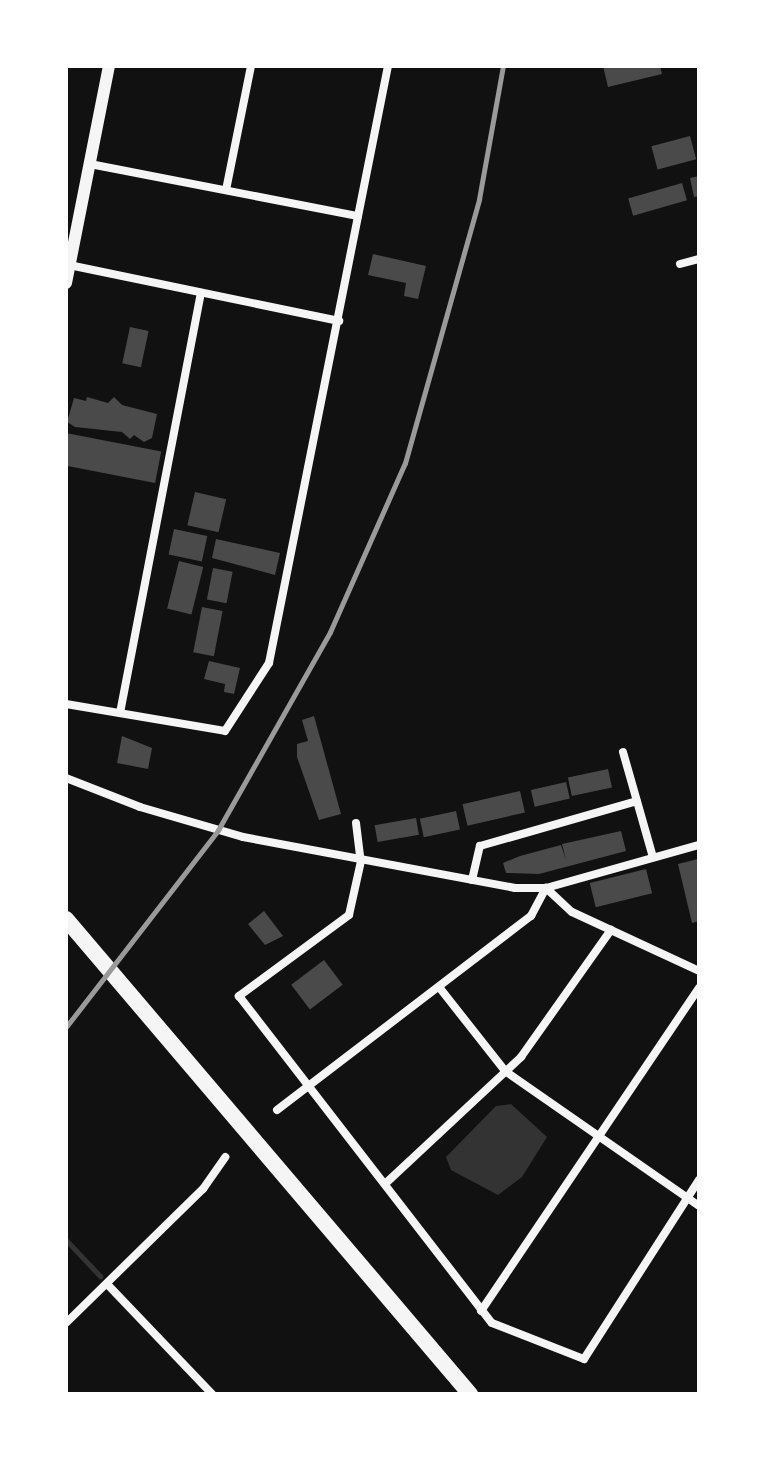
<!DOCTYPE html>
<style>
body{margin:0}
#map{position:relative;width:765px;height:1460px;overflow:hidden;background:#111;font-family:Signika,sans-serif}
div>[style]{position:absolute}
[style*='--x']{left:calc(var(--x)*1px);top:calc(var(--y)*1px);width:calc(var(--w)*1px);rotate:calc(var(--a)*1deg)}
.water>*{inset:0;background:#333}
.stream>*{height:5px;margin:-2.5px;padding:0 2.5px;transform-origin:2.5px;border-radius:2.5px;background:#333}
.building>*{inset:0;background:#4a4a4a;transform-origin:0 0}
.minor>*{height:8px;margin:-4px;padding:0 4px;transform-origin:4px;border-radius:4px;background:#f5f5f5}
.tertiary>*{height:12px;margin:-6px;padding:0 6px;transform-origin:6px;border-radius:6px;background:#f5f5f5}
.trunk>*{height:16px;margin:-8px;padding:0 8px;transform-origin:8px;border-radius:8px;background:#f5f5f5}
.rail>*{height:5px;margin:-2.5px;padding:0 2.5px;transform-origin:2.5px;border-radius:2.5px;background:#9a9a9a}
span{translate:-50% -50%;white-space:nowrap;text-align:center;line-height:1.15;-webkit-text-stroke:7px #fff;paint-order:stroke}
.frame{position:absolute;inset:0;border:68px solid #fff;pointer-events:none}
</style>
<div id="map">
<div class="water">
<div style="clip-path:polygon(511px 1104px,547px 1137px,522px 1177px,498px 1195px,451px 1170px,446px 1157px,496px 1106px)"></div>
</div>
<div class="stream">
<div style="--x:66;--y:1240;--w:50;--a:46.6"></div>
</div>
<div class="building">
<div style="clip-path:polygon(603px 66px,660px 66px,662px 74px,608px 87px)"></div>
<div style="left:690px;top:136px;width:24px;height:40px;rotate:75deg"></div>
<div style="clip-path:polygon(699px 176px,699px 196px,694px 197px,690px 178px)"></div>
<div style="left:682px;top:183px;width:18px;height:56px;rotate:74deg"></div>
<div style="clip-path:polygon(373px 254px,426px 266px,418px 299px,404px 296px,406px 283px,368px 275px)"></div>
<div style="left:130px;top:327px;width:19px;height:37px;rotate:12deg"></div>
<div style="clip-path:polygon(87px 397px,108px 403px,114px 397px,122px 405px,157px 414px,152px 438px,144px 442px,134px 435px,130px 439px,122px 432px,75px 427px,67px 422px,74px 398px,86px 401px)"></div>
<div style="left:66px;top:433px;width:97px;height:32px;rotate:11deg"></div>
<div style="left:195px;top:492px;width:32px;height:34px;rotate:13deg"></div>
<div style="left:174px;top:529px;width:34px;height:26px;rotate:12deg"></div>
<div style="clip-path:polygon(216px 539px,280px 553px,275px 575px,212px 558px)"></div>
<div style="left:179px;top:561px;width:25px;height:49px;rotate:14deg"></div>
<div style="left:213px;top:568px;width:20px;height:32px;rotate:11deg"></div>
<div style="left:202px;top:607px;width:21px;height:46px;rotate:11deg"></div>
<div style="clip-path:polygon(209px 661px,240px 668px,234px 694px,224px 692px,225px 684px,204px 679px)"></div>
<div style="clip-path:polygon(314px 716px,341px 814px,319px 820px,297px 757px,297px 744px,308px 741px,302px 720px)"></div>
<div style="clip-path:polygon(122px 736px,152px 748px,148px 769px,117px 763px)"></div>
<div style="left:608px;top:769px;width:19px;height:41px;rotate:78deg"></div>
<div style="left:566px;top:782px;width:17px;height:36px;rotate:77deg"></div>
<div style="left:520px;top:791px;width:22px;height:59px;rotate:77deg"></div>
<div style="left:456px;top:811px;width:19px;height:37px;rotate:78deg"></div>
<div style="left:416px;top:818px;width:17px;height:42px;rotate:80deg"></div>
<div style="clip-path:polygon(621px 831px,626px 851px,539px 874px,506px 873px,503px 863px,520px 856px,561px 845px,566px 860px,562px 844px)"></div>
<div style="clip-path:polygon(698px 859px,699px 921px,692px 923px,678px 864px)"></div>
<div style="left:646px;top:869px;width:25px;height:58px;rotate:76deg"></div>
<div style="clip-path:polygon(264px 911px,283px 936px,265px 945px,248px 924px)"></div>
<div style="left:324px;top:960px;width:31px;height:41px;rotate:53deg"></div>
</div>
<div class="minor">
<div style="--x:90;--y:164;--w:273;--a:11"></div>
<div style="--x:226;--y:190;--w:126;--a:-78.6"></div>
<div style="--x:680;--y:264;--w:20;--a:-15"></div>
<div style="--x:69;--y:265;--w:276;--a:11.7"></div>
<div style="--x:66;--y:704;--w:161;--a:9.6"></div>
<div style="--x:225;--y:731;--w:81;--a:-57.1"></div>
<div style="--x:269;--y:663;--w:609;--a:-78.73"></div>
<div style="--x:120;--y:713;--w:428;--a:-79.1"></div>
<div style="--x:623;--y:752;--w:109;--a:74.1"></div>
<div style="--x:66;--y:778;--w:79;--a:21.4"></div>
<div style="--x:140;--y:807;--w:107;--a:16.2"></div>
<div style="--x:243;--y:837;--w:277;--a:10.6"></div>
<div style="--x:515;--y:888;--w:31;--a:0"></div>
<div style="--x:546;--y:888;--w:159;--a:-15.7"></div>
<div style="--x:356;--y:823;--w:38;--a:83"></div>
<div style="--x:361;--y:861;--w:55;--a:102.5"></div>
<div style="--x:349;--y:915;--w:137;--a:143.6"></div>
<div style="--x:239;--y:996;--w:413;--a:52.3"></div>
<div style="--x:492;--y:1323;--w:99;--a:21.4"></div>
<div style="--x:584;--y:1359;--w:213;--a:-57.3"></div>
<div style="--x:472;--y:880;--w:35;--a:-77"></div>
<div style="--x:480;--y:846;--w:163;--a:-16"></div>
<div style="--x:546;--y:888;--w:35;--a:43"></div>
<div style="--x:572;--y:912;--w:140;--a:24.9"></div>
<div style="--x:439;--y:987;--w:107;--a:51.8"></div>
<div style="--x:505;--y:1071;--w:236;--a:34.8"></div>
<div style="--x:277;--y:1110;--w:320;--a:-37.4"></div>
<div style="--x:531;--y:916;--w:32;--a:-62"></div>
<div style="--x:386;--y:1183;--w:185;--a:-43"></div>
<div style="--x:521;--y:1057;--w:156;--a:-54.7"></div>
<div style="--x:108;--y:1285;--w:151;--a:46.3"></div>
<div style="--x:481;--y:1311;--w:390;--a:-56"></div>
<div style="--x:66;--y:1323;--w:192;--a:-44.4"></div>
<div style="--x:203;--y:1189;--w:39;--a:-55"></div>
</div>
<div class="tertiary">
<div style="--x:66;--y:283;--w:221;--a:-78.8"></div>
</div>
<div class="trunk">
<div style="--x:66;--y:919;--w:624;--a:49.62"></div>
</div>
<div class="rail">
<div style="--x:66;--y:1027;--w:249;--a:-52.3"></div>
<div style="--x:218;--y:830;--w:227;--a:-60.5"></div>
<div style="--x:330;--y:632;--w:185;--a:-66.1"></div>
<div style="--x:405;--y:463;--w:274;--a:-74.3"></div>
<div style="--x:479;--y:199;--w:135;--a:-79.8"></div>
</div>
<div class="frame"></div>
</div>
